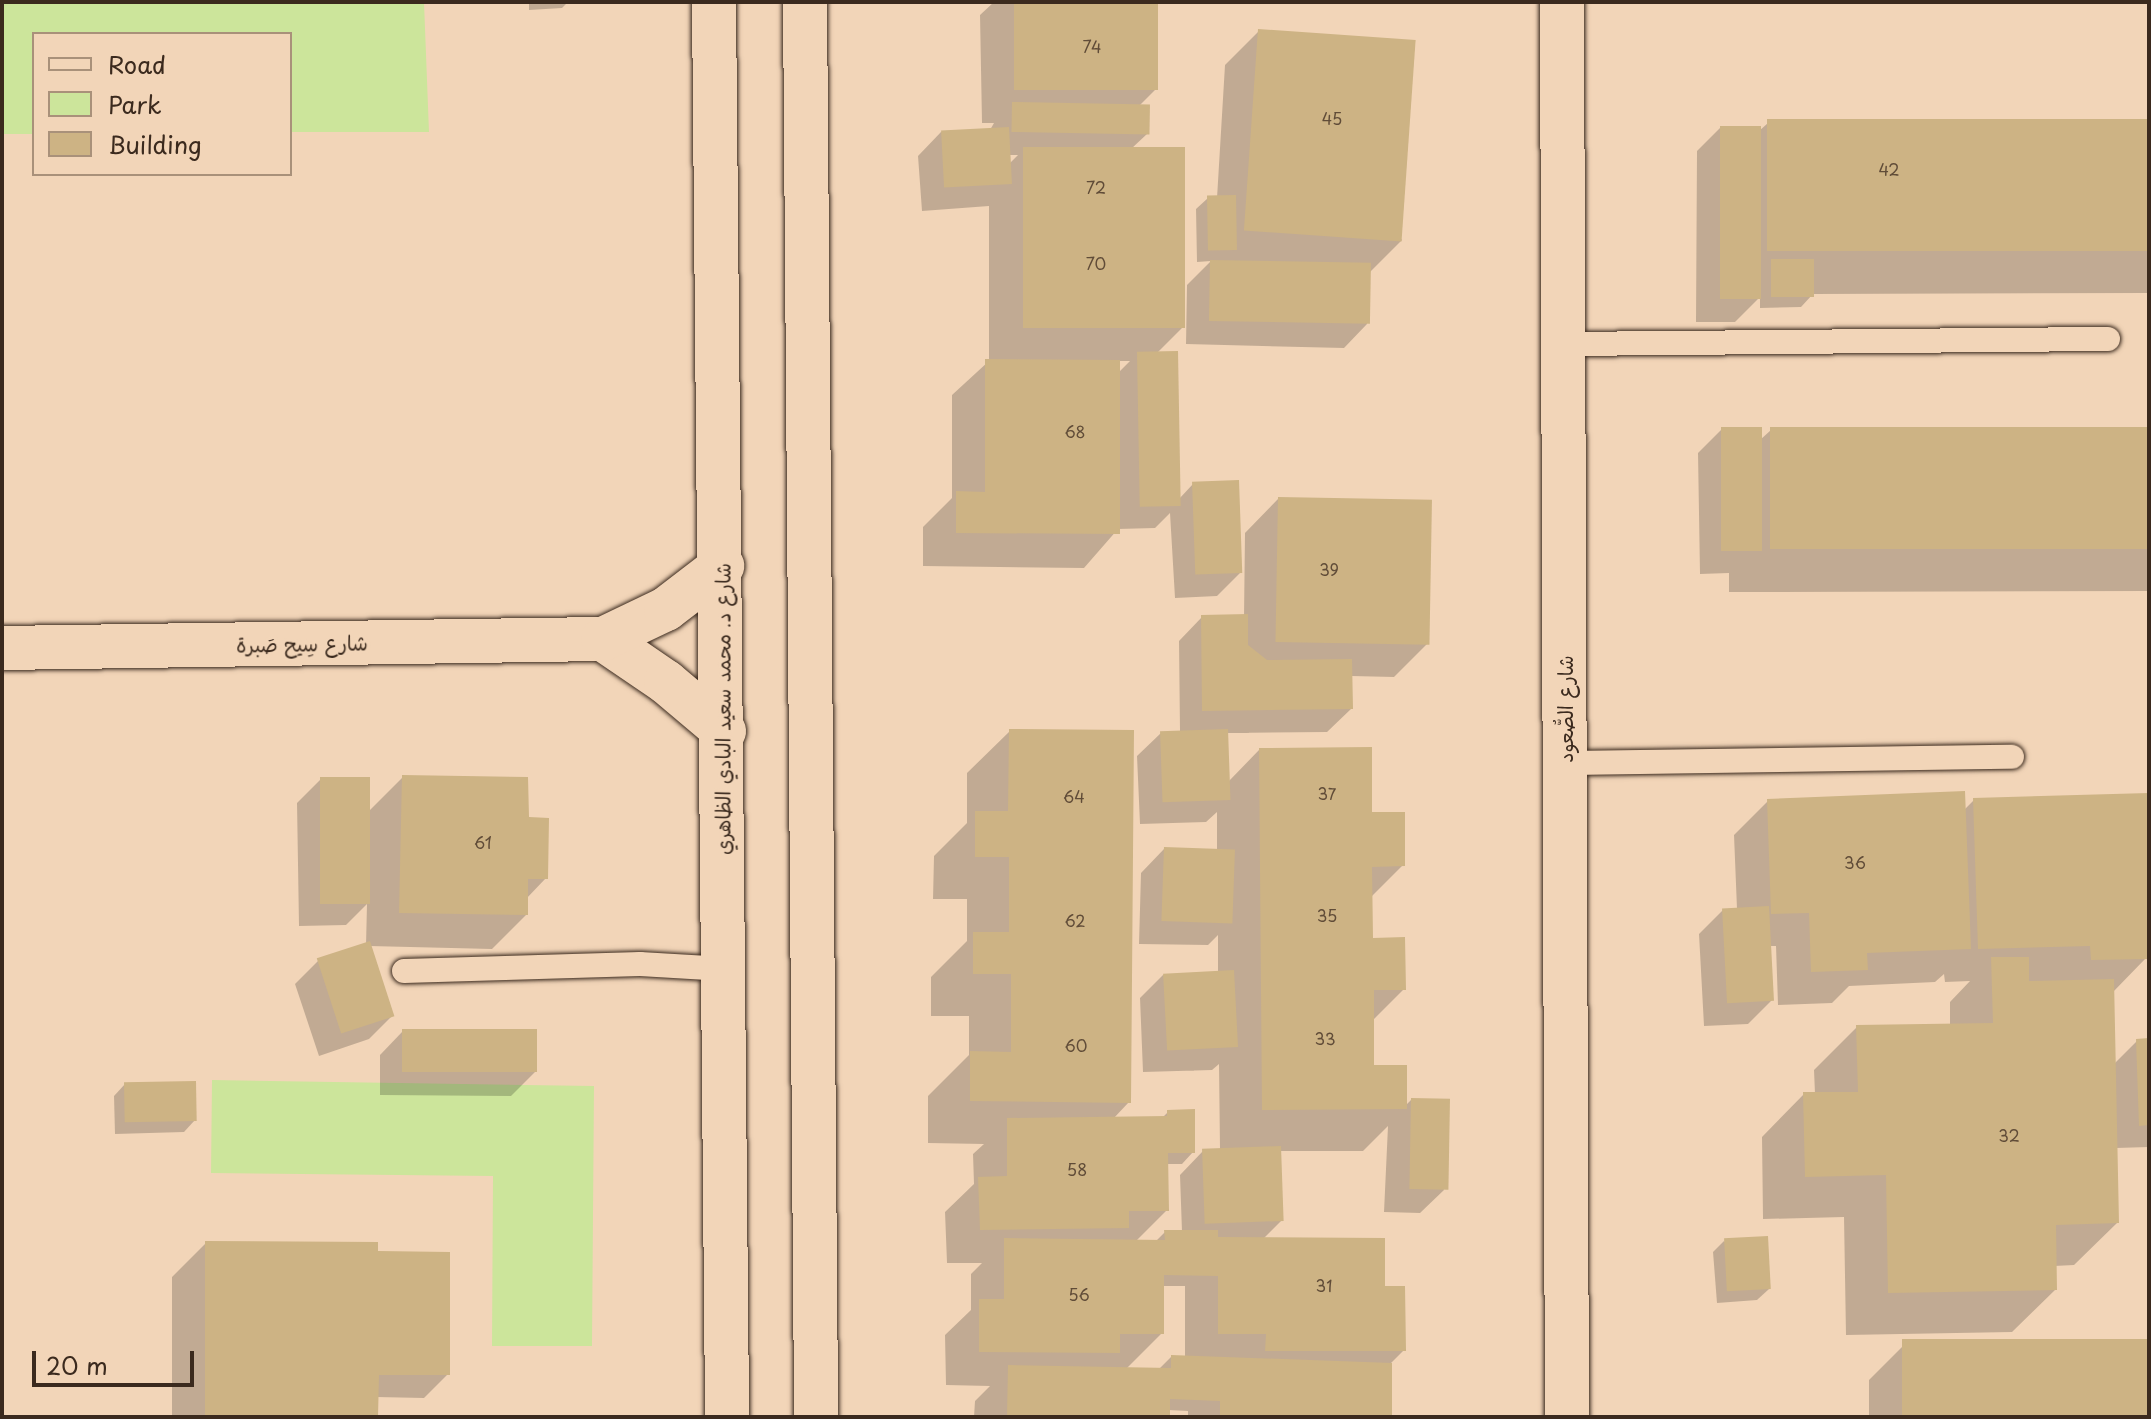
<!DOCTYPE html>
<meta charset="utf-8">
<style>
body{margin:0}
#map{position:relative;width:2151px;height:1419px;overflow:hidden;background:#f2d5b8;font-family:"Playpen Sans","Playpen Sans Arabic",sans-serif}
div>[style]{position:absolute}
[style*='--x']{left:calc(var(--x)*1px);top:calc(var(--y)*1px);width:calc(var(--w)*1px);rotate:calc(var(--a)*1deg)}
.green>*{inset:0;background:#cce59b}
.shadow>*{inset:0;background:#0003}
.building>*{inset:0;background:#cdb384;transform-origin:0 0}
.roads{filter:drop-shadow(0 0 2px #3b2a1e) drop-shadow(0 0 2px #3b2a1e)}
.service>*{height:24px;margin:-12px;padding:0 12px;transform-origin:12px;border-radius:12px;background:#f2d5b8}
.minor>*{height:44px;margin:-22px;padding:0 22px;transform-origin:22px;border-radius:22px;background:#f2d5b8}
.tertiary>*{height:44px;margin:-22px;padding:0 22px;transform-origin:22px;border-radius:22px;background:#f2d5b8}
span{translate:-50% -50%;white-space:nowrap;text-align:center;line-height:1.15;-webkit-text-stroke:6px #f2d5b8;paint-order:stroke}
.number-label{font-size:16px;color:#604c38}
.number-label span{-webkit-text-stroke-width:0}
.street-label{font-size:20px;color:#3b2a1e}
.frame{position:absolute;inset:0;border:4px solid #3b2a1e;pointer-events:none}
.legend{position:absolute;left:32px;top:32px;width:260px;height:144px;box-sizing:border-box;background:#f2d5b8;border:2px solid #a9917a;margin:0;padding:10px 14px;list-style:none;font-size:24px;color:#3b2a1e}
.legend li{display:flex;align-items:center;gap:16px;height:40px}
.legend b{width:40px;border:2px solid #a9917a}
.scale{position:absolute;left:32px;top:1351px;width:162px;height:36px;box-sizing:border-box;border:4px solid #3b2a1e;border-top:0;padding-left:10px;font-size:24px;line-height:28px;white-space:nowrap;color:#3b2a1e;-webkit-text-stroke:6px #f2d5b8;paint-order:stroke}
</style>
<div id="map">
<div class="green">
<div style="clip-path:polygon(2px 2px,424px 2px,429px 132px,290px 132px,290px 34px,34px 34px,34px 134px,2px 134px)"></div>
<div style="clip-path:polygon(212px 1080px,594px 1086px,592px 1346px,492px 1346px,493px 1176px,211px 1173px)"></div>
</div>
<div class="shadow">
<div style="clip-path:polygon(529px 2px,568px 2px,562px 8px,529px 10px)"></div>
<div style="clip-path:polygon(evenodd,994px 2px,1156px 2px,1158px 87px,1139px 106px,1147px 134px,1131px 149px,1183px 327px,1156px 354px,1179px 499px,1193px 484px,1241px 572px,1217px 596px,1175px 598px,1170px 513px,1155px 528px,1118px 529px,1084px 568px,923px 566px,923px 527px,952px 498px,952px 395px,989px 361px,989px 206px,922px 211px,918px 156px,941px 132px,990px 130px,994px 123px,982px 123px,980px 15px,994px 2px,1008px 155px,1018px 155px,1009px 164px,1008px 155px,994px 2px,1118px 361px,1130px 361px,1118px 373px,1118px 361px)"></div>
<div style="clip-path:polygon(1259px 31px,1402px 240px,1369px 273px,1367px 324px,1344px 348px,1186px 344px,1187px 285px,1211px 261px,1197px 262px,1196px 209px,1208px 198px,1217px 198px,1225px 65px)"></div>
<div style="clip-path:polygon(2149px 121px,2149px 293px,1813px 294px,1801px 307px,1760px 308px,1760px 297px,1735px 322px,1696px 322px,1697px 151px,1720px 128px,1759px 131px,1768px 123px)"></div>
<div style="clip-path:polygon(1722px 429px,1760px 440px,1771px 430px,2149px 429px,2149px 591px,1729px 592px,1729px 573px,1700px 574px,1698px 453px)"></div>
<div style="clip-path:polygon(evenodd,1278px 499px,1428px 643px,1394px 677px,1351px 676px,1351px 709px,1327px 732px,1227px 733px,1229px 781px,1259px 750px,1370px 814px,1403px 865px,1370px 898px,1371px 940px,1404px 989px,1372px 1021px,1372px 1067px,1405px 1106px,1411px 1100px,1444px 1190px,1420px 1213px,1384px 1212px,1388px 1126px,1363px 1151px,1279px 1151px,1282px 1220px,1263px 1239px,1383px 1288px,1404px 1350px,1390px 1364px,1390px 1417px,1188px 1417px,1188px 1411px,1168px 1410px,1168px 1417px,974px 1417px,975px 1401px,990px 1386px,946px 1385px,945px 1335px,971px 1310px,971px 1274px,982px 1263px,947px 1263px,945px 1212px,974px 1184px,973px 1154px,984px 1144px,928px 1143px,928px 1096px,969px 1055px,969px 1016px,931px 1016px,931px 977px,967px 941px,967px 899px,933px 899px,934px 856px,967px 823px,967px 773px,1010px 731px,1129px 1102px,1113px 1119px,1162px 1118px,1168px 1112px,1193px 1152px,1182px 1164px,1166px 1164px,1167px 1210px,1136px 1241px,1155px 1242px,1165px 1232px,1182px 1232px,1180px 1175px,1203px 1151px,1220px 1150px,1219px 1064px,1212px 1070px,1143px 1072px,1140px 998px,1163px 975px,1218px 972px,1218px 935px,1208px 945px,1139px 944px,1141px 873px,1164px 849px,1217px 851px,1217px 812px,1206px 822px,1140px 824px,1137px 756px,1161px 733px,1180px 732px,1179px 641px,1202px 617px,1244px 616px,1245px 533px,1278px 499px,1162px 1286px,1185px 1286px,1185px 1357px,1171px 1357px,1160px 1368px,1126px 1369px,1162px 1333px,1162px 1286px)"></div>
<div style="clip-path:polygon(403px 777px,527px 819px,546px 878px,526px 899px,526px 915px,492px 949px,369px 946px,392px 1016px,369px 1039px,319px 1056px,295px 984px,318px 961px,366px 945px,367px 904px,346px 925px,299px 926px,297px 803px,321px 779px,369px 811px)"></div>
<div style="clip-path:polygon(2148px 795px,2146px 958px,2113px 992px,2114px 1064px,2137px 1041px,2149px 1040px,2149px 1147px,2116px 1148px,2117px 1223px,2074px 1265px,2054px 1266px,2055px 1290px,2012px 1332px,1846px 1335px,1844px 1217px,1763px 1219px,1762px 1137px,1804px 1094px,1815px 1094px,1814px 1070px,1857px 1027px,1950px 1025px,1950px 1002px,1970px 981px,1945px 982px,1944px 974px,1935px 982px,1849px 986px,1832px 1003px,1778px 1005px,1776px 946px,1769px 946px,1772px 1000px,1748px 1024px,1704px 1026px,1699px 934px,1723px 910px,1737px 909px,1734px 835px,1768px 801px,1964px 810px,1974px 800px)"></div>
<div style="clip-path:polygon(403px 1031px,535px 1072px,511px 1096px,380px 1095px,380px 1055px)"></div>
<div style="clip-path:polygon(125px 1084px,195px 1120px,184px 1132px,115px 1134px,114px 1096px)"></div>
<div style="clip-path:polygon(1724px 1241px,1769px 1289px,1757px 1300px,1717px 1303px,1713px 1252px)"></div>
<div style="clip-path:polygon(206px 1243px,376px 1256px,448px 1374px,424px 1398px,376px 1397px,376px 1417px,172px 1417px,172px 1277px)"></div>
<div style="clip-path:polygon(2149px 1341px,2149px 1417px,1869px 1417px,1869px 1380px,1903px 1346px)"></div>
</div>
<div class="building">
<div style="left:1014px;top:2px;width:144px;height:88px"></div>
<div style="left:1258px;top:29px;width:158px;height:202px;rotate:4deg"></div>
<div style="left:1012px;top:102px;width:138px;height:30px;rotate:1deg"></div>
<div style="left:2149px;top:119px;width:132px;height:382px;rotate:90deg"></div>
<div style="left:1720px;top:126px;width:41px;height:173px"></div>
<div style="left:1009px;top:127px;width:57px;height:68px;rotate:87deg"></div>
<div style="left:1023px;top:147px;width:162px;height:181px"></div>
<div style="left:1236px;top:195px;width:55px;height:29px;rotate:89deg"></div>
<div style="left:1771px;top:259px;width:43px;height:38px"></div>
<div style="left:1210px;top:260px;width:161px;height:61px;rotate:1deg"></div>
<div style="left:1178px;top:351px;width:155px;height:41px;rotate:89deg"></div>
<div style="clip-path:polygon(985px 359px,1120px 360px,1120px 534px,956px 533px,956px 491px,985px 492px)"></div>
<div style="left:1721px;top:427px;width:41px;height:124px"></div>
<div style="left:2149px;top:427px;width:122px;height:379px;rotate:90deg"></div>
<div style="left:1239px;top:480px;width:93px;height:47px;rotate:88deg"></div>
<div style="left:1278px;top:497px;width:154px;height:145px;rotate:1deg"></div>
<div style="clip-path:polygon(1248px 614px,1248px 645px,1267px 660px,1352px 659px,1353px 709px,1202px 711px,1201px 615px)"></div>
<div style="clip-path:polygon(1009px 729px,1134px 730px,1131px 1103px,970px 1101px,970px 1051px,1011px 1052px,1011px 974px,973px 974px,973px 932px,1009px 932px,1009px 857px,975px 857px,975px 811px,1008px 811px)"></div>
<div style="left:1228px;top:729px;width:71px;height:68px;rotate:88deg"></div>
<div style="clip-path:polygon(1372px 747px,1372px 812px,1405px 812px,1405px 866px,1372px 867px,1373px 938px,1405px 937px,1406px 990px,1374px 990px,1374px 1065px,1407px 1065px,1407px 1109px,1262px 1110px,1259px 748px)"></div>
<div style="clip-path:polygon(402px 775px,528px 777px,529px 817px,549px 818px,548px 879px,528px 879px,528px 915px,399px 913px)"></div>
<div style="left:320px;top:777px;width:50px;height:127px"></div>
<div style="clip-path:polygon(1965px 791px,1971px 949px,1867px 953px,1868px 970px,1811px 972px,1809px 913px,1771px 914px,1767px 799px)"></div>
<div style="clip-path:polygon(2149px 793px,2148px 959px,2091px 960px,2090px 946px,1978px 949px,1973px 798px)"></div>
<div style="left:1164px;top:847px;width:71px;height:74px;rotate:2deg"></div>
<div style="left:1769px;top:906px;width:95px;height:47px;rotate:87deg"></div>
<div style="left:370px;top:941px;width:79px;height:56px;rotate:72deg"></div>
<div style="clip-path:polygon(1991px 957px,2029px 957px,2029px 981px,2114px 979px,2119px 1223px,2056px 1225px,2057px 1290px,1888px 1293px,1886px 1175px,1805px 1177px,1803px 1092px,1858px 1092px,1856px 1025px,1993px 1023px)"></div>
<div style="left:1234px;top:970px;width:77px;height:71px;rotate:87deg"></div>
<div style="left:402px;top:1029px;width:135px;height:43px"></div>
<div style="clip-path:polygon(2149px 1038px,2149px 1125px,2139px 1126px,2136px 1039px)"></div>
<div style="left:196px;top:1081px;width:40px;height:72px;rotate:89deg"></div>
<div style="left:1411px;top:1098px;width:39px;height:91px;rotate:1deg"></div>
<div style="clip-path:polygon(1195px 1109px,1195px 1153px,1168px 1153px,1169px 1211px,1129px 1211px,1129px 1228px,980px 1230px,978px 1177px,1007px 1176px,1007px 1118px,1167px 1116px,1167px 1110px)"></div>
<div style="left:1281px;top:1146px;width:75px;height:79px;rotate:88deg"></div>
<div style="clip-path:polygon(1164px 1230px,1218px 1230px,1218px 1237px,1385px 1238px,1385px 1286px,1405px 1286px,1406px 1351px,1265px 1351px,1266px 1334px,1218px 1334px,1218px 1276px,1164px 1275px,1164px 1334px,1120px 1334px,1120px 1353px,979px 1352px,979px 1299px,1004px 1299px,1004px 1238px,1165px 1240px)"></div>
<div style="left:1768px;top:1236px;width:53px;height:44px;rotate:87deg"></div>
<div style="clip-path:polygon(205px 1241px,378px 1242px,378px 1251px,450px 1252px,450px 1375px,379px 1375px,378px 1417px,205px 1417px)"></div>
<div style="left:2149px;top:1339px;width:78px;height:247px;rotate:90deg"></div>
<div style="clip-path:polygon(1171px 1355px,1392px 1363px,1392px 1417px,1220px 1417px,1220px 1401px,1170px 1399px,1170px 1417px,1007px 1417px,1008px 1365px,1171px 1368px)"></div>
</div>
<div class="roads">
<div class="service">
<div style="--x:1563;--y:344;--w:545;--a:-0.53"></div>
<div style="--x:1565;--y:763;--w:447;--a:-0.8"></div>
<div style="--x:404;--y:971;--w:236;--a:-1.7"></div>
<div style="--x:640;--y:964;--w:85;--a:3.4"></div>
</div>
<div class="minor">
<div style="--x:1562;--y:2;--w:1415;--a:89.8"></div>
<div style="--x:603;--y:639;--w:76;--a:34.3"></div>
<div style="--x:666;--y:682;--w:76;--a:40.2"></div>
<div style="--x:2;--y:648;--w:601;--a:-0.86"></div>
<div style="--x:603;--y:639;--w:70;--a:-25.5"></div>
<div style="--x:666;--y:609;--w:71;--a:-37.5"></div>
</div>
<div class="tertiary">
<div style="--x:714;--y:2;--w:1415;--a:89.47"></div>
<div style="--x:805;--y:2;--w:1415;--a:89.55"></div>
</div>
</div>
<div class="number-label">
<span style="left:1092px;top:46px">74</span>
<span style="left:1332px;top:118px">45</span>
<span style="left:1889px;top:169px">42</span>
<span style="left:1096px;top:187px">72</span>
<span style="left:1096px;top:263px">70</span>
<span style="left:1075px;top:431px">68</span>
<span style="left:1329px;top:569px">39</span>
<span style="left:1327px;top:793px">37</span>
<span style="left:1074px;top:796px">64</span>
<span style="left:483px;top:842px">61</span>
<span style="left:1855px;top:862px">36</span>
<span style="left:1327px;top:915px">35</span>
<span style="left:1075px;top:920px">62</span>
<span style="left:1325px;top:1038px">33</span>
<span style="left:1076px;top:1045px">60</span>
<span style="left:2009px;top:1135px">32</span>
<span style="left:1077px;top:1169px">58</span>
<span style="left:1324px;top:1285px">31</span>
<span style="left:1079px;top:1294px">56</span>
</div>
<div class="street-label">
<span style="left:302px;top:644px;rotate:-1deg">شارع سِيح صَبرة</span>
<span style="left:723px;top:709px;rotate:-90deg">شارع د. محمد سعيد البادي الظاهري</span>
<span style="left:1565px;top:709px;rotate:-90deg">شارع الصُّعود</span>
</div>
<div class="frame"></div>
<ul class="legend">
<li><b style="height:10px;background:#f2d5b8"></b>Road</li>
<li><b style="height:22px;background:#cce59b"></b>Park</li>
<li><b style="height:22px;background:#cdb384"></b>Building</li>
</ul>
<div class="scale">20 m</div>
</div>
